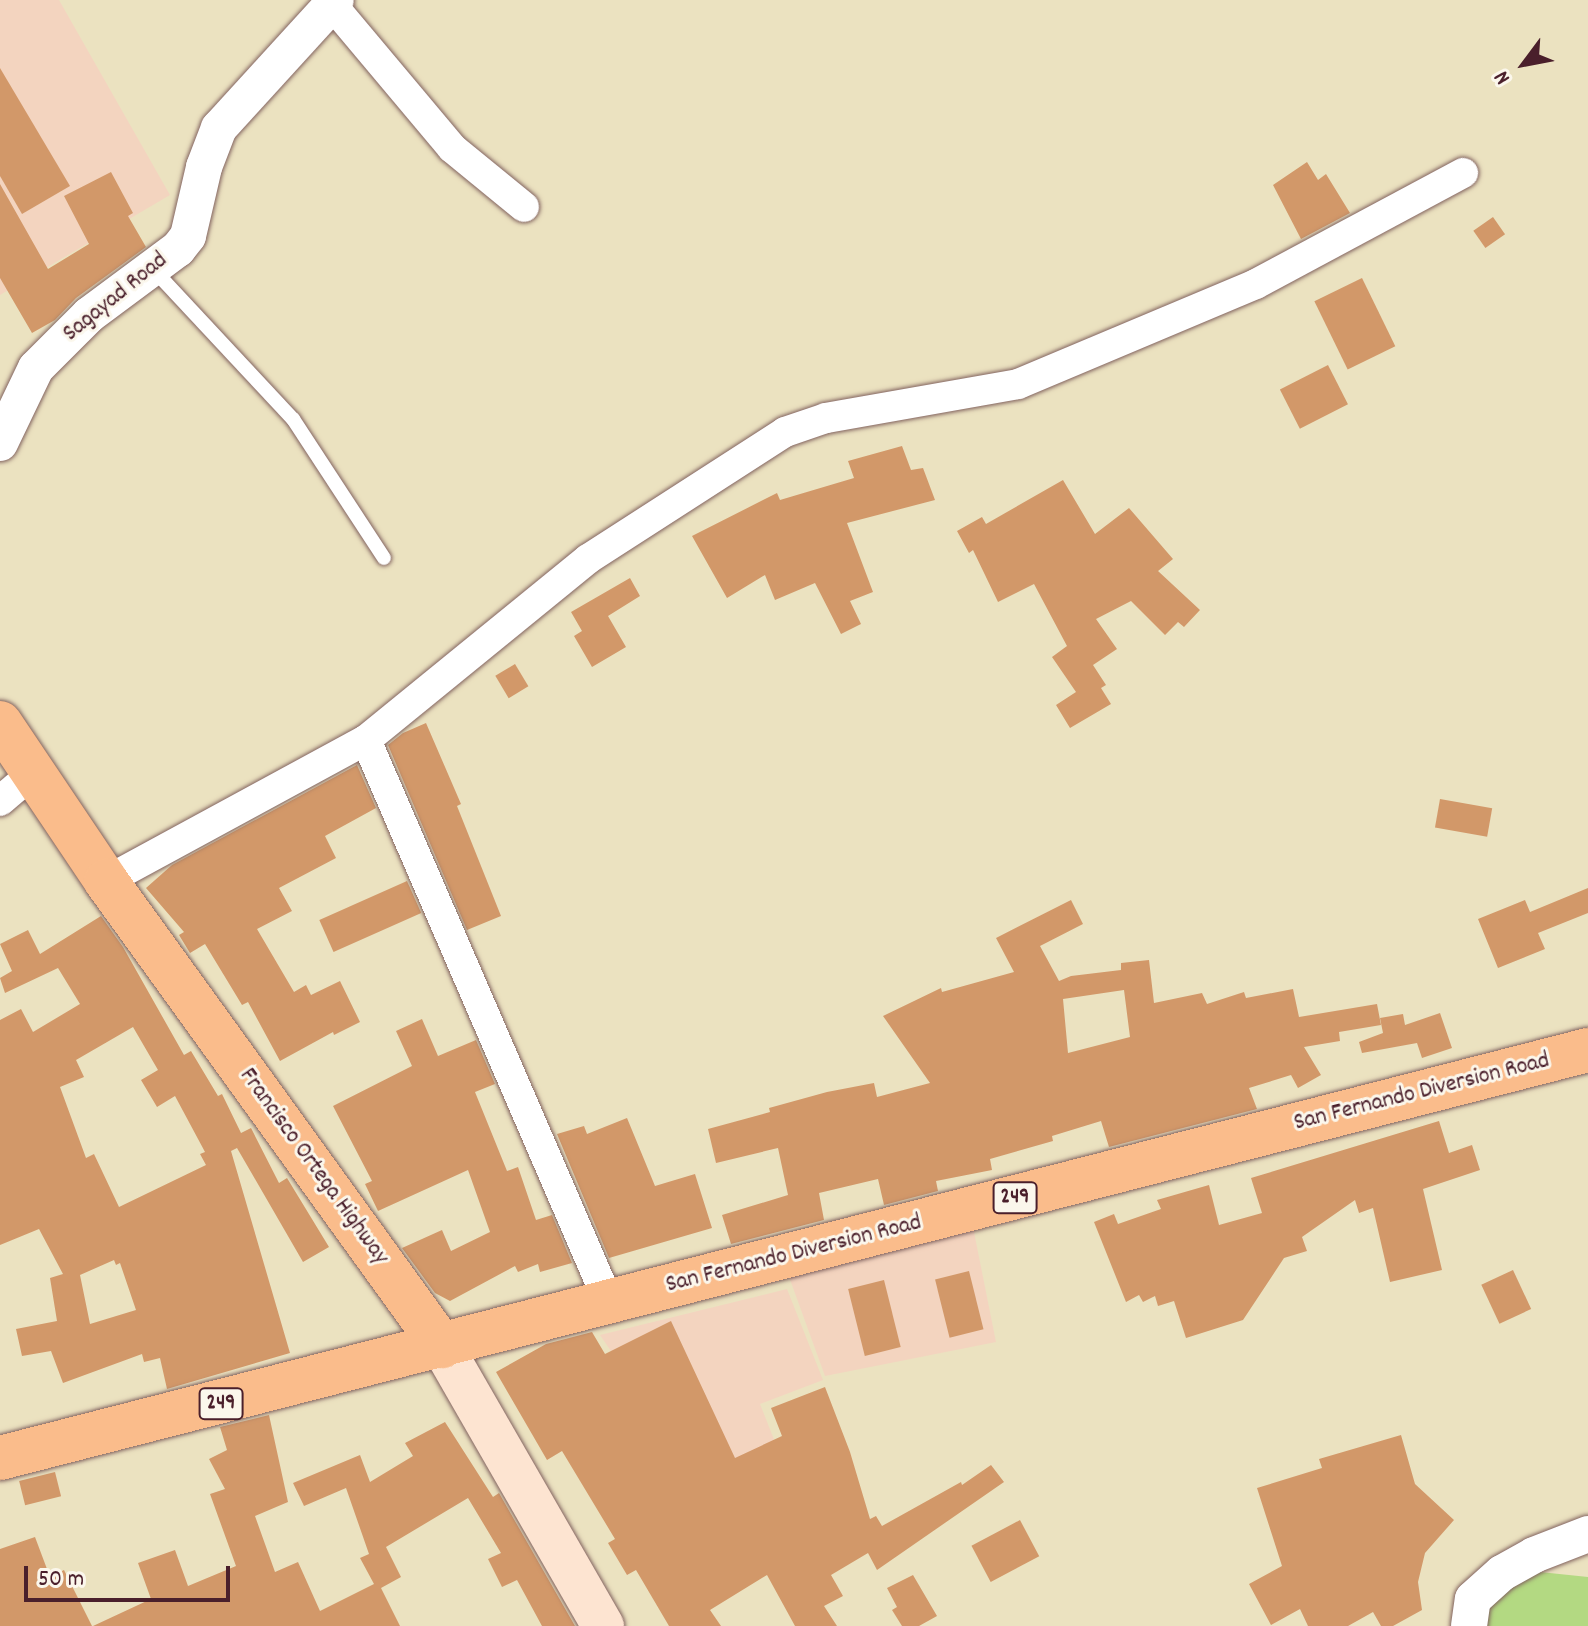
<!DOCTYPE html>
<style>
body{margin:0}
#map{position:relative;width:1588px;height:1626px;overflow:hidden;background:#ebe2c0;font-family:Dekko,sans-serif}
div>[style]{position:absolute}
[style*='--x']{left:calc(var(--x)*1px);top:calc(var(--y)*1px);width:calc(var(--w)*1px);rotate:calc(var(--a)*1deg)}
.built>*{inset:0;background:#f3d4bf}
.green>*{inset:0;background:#b3d982}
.building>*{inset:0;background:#d29869;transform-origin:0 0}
.roads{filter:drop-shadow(0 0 2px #82635f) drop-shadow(0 0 2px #82635f)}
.service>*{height:14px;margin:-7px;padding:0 7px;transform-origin:7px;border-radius:7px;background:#fff}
.minor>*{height:30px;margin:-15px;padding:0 15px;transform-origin:15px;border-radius:15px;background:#fff}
.tertiary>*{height:36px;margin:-18px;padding:0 18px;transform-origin:18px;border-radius:18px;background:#fff}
.secondary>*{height:42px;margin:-21px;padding:0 21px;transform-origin:21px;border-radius:21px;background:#fde4d1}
.primary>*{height:44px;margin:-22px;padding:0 22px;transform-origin:22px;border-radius:22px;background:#fabc8b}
.trunk>*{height:44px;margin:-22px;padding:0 22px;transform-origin:22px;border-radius:22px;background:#fabc8b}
span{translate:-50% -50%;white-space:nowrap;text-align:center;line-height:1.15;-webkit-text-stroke:6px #fbf7ec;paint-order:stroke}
.shield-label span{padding:2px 6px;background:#fbf7ec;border:2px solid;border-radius:6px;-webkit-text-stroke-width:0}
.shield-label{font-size:22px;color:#4a1f2b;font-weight:700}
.street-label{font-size:24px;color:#4a1f2b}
.north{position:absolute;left:1484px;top:24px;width:80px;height:80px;-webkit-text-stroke:6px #fbf7ec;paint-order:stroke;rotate:238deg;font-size:22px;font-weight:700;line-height:32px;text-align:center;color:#4a1f2b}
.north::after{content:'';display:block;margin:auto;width:28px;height:36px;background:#4a1f2b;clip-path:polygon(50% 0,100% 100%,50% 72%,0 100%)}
.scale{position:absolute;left:24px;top:1566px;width:206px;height:36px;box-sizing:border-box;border:4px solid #4a1f2b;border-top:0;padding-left:10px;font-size:24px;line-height:28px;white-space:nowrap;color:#4a1f2b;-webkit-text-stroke:6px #fbf7ec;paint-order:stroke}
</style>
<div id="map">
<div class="built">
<div style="clip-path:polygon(0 0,59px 0,170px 195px,0 295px)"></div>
<div style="clip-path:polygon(973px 1227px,996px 1342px,825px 1376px,788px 1274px)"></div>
<div style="clip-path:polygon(787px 1289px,823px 1380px,760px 1404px,793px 1488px,725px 1496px,639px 1392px,600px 1335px)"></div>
</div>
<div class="green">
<div style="clip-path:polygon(1540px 1572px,1588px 1577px,1588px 1626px,1484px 1626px,1485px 1605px,1499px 1587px)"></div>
</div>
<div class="building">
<div style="clip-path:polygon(0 68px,70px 186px,22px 214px,0 176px)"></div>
<div style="clip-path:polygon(1307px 162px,1318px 180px,1326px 174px,1350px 213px,1301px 239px,1273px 185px)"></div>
<div style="clip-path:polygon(111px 172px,133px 213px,128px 216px,146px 247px,76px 298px,55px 320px,32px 333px,0 278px,0 184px,48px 269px,89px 244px,64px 196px)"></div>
<div style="left:1493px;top:217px;width:21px;height:24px;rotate:55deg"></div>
<div style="left:1362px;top:278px;width:76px;height:53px;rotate:64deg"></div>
<div style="left:1328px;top:365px;width:44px;height:54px;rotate:63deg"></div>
<div style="clip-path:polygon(902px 446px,911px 470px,923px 468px,935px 500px,847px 523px,873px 592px,850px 601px,861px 624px,841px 634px,815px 583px,775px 600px,765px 575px,727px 598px,692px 536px,777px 493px,780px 500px,854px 478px,848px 461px)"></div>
<div style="clip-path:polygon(1063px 480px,1095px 534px,1129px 508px,1173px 559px,1158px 571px,1200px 610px,1184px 627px,1178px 622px,1165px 635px,1131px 601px,1096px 619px,1117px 649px,1093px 665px,1106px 685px,1101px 688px,1111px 704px,1070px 728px,1056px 705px,1076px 692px,1052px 657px,1067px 646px,1034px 584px,998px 602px,973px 550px,969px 553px,957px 531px,982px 517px,986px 524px)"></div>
<div style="clip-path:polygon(630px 578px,640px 596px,608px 616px,626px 647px,592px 667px,574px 636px,582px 631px,571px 612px)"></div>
<div style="left:515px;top:664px;width:26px;height:23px;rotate:59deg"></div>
<div style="clip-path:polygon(426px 723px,461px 804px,457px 806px,501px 916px,467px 930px,388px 745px,403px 733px)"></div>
<div style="clip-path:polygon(357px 765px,376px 808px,325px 836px,336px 858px,279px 888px,292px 911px,257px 929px,294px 992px,306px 985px,311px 995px,340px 981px,360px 1022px,334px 1035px,333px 1032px,280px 1061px,248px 1002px,242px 1005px,205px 944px,190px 953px,179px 935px,184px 932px,146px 888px,172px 865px)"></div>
<div style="left:1440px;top:799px;width:53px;height:29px;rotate:10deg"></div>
<div style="left:407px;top:881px;width:35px;height:96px;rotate:66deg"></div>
<div style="clip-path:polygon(1588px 888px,1588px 913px,1538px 933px,1545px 949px,1498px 968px,1478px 919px,1525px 900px,1530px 912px)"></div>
<div style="clip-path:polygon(evenodd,1071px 900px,1083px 924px,1040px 946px,1059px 981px,1071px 976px,1121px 970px,1121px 963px,1149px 960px,1154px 1003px,1202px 993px,1207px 1004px,1244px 992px,1246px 998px,1293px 989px,1299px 1017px,1377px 1004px,1381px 1025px,1339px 1032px,1340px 1041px,1304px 1047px,1321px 1075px,1298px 1088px,1291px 1075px,1249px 1088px,1257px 1109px,1109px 1147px,1101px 1121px,1052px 1136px,1053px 1141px,990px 1159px,992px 1170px,936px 1181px,938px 1191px,884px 1205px,878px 1179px,819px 1193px,824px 1220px,731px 1244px,722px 1215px,788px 1195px,778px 1148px,716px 1163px,708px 1129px,770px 1112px,769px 1108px,827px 1092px,874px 1083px,877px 1097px,930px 1083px,883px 1016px,941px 988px,942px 992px,1014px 972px,996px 938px,1071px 900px,1124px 990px,1130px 1037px,1068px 1053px,1063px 999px,1124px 990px)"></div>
<div style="clip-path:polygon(evenodd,101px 916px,123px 947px,184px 1055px,191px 1051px,218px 1096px,222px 1094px,241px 1133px,251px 1128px,279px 1183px,287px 1178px,329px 1247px,303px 1262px,237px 1148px,231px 1151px,290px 1353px,167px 1389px,160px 1358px,144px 1362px,142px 1354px,63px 1383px,51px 1351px,22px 1356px,16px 1329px,57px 1321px,50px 1278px,63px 1274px,39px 1229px,0 1245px,0 1020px,21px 1009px,33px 1032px,80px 1004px,58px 968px,5px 993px,0 978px,12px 971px,0 944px,28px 930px,40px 954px,101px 916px,133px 1027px,158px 1070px,141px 1080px,157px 1107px,175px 1096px,205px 1152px,200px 1154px,206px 1165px,119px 1207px,94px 1154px,86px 1158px,60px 1087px,84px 1077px,76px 1060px,133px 1027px,101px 916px,114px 1260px,116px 1265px,120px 1263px,136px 1310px,90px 1324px,80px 1275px,114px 1260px)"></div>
<div style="clip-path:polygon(1440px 1013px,1452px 1048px,1422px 1058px,1417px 1043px,1362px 1053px,1359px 1042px,1383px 1033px,1380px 1018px,1403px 1014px,1405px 1025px)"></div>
<div style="clip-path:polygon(422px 1019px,438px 1056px,476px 1040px,495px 1084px,475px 1092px,507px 1171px,518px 1167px,536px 1220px,552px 1215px,572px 1263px,540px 1272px,538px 1264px,518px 1272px,515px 1266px,450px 1301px,435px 1293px,402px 1248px,442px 1230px,451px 1251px,490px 1232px,468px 1170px,378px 1211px,365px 1184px,372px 1181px,333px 1106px,412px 1066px,396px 1031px)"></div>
<div style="clip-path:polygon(627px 1118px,655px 1186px,695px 1174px,712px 1228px,609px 1258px,557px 1134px,584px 1126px,587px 1134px)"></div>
<div style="clip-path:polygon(1439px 1121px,1449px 1153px,1472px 1145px,1480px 1170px,1423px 1189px,1442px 1270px,1390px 1282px,1373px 1208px,1359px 1213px,1355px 1200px,1302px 1237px,1307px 1251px,1284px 1258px,1243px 1320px,1186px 1338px,1174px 1301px,1158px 1306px,1155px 1296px,1143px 1302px,1139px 1295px,1126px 1302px,1094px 1222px,1114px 1214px,1118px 1224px,1161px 1209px,1157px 1200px,1209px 1185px,1219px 1225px,1262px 1213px,1251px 1178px)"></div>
<div style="left:1513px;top:1270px;width:43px;height:35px;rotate:65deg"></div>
<div style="left:969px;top:1271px;width:60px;height:35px;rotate:76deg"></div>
<div style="left:884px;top:1280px;width:69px;height:37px;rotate:76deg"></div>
<div style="clip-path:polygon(671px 1321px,735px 1458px,782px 1436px,771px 1408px,825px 1387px,850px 1452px,870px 1519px,876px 1516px,882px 1526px,961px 1482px,962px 1485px,991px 1465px,1004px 1482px,877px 1570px,868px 1553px,831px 1575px,843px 1596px,824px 1606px,837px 1626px,795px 1626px,767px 1575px,710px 1610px,721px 1626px,669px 1626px,636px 1570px,627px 1575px,608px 1543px,615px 1539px,562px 1451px,547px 1460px,496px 1372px,546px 1344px,592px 1332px,605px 1354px)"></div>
<div style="clip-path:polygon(269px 1415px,288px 1502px,255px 1516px,275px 1572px,298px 1562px,320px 1611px,374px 1584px,360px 1558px,369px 1554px,346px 1488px,304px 1506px,293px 1483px,360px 1455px,370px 1482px,413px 1456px,405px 1443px,445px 1422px,493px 1497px,499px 1493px,575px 1626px,542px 1626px,517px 1580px,502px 1587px,488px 1559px,501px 1553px,468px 1498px,386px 1547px,401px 1577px,381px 1588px,400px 1626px,93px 1626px,151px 1599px,138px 1563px,175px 1550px,188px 1586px,236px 1566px,210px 1494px,225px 1489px,209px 1459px,227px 1450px,220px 1427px)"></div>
<div style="clip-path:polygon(1401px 1435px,1415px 1484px,1454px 1520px,1425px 1553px,1418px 1582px,1422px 1610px,1393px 1626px,1381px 1626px,1373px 1612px,1348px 1626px,1308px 1626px,1300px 1609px,1271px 1625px,1249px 1584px,1282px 1566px,1257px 1488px,1322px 1468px,1319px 1459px)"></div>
<div style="left:55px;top:1472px;width:25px;height:37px;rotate:76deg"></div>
<div style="left:1020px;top:1520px;width:41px;height:55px;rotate:62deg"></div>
<div style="clip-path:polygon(35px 1537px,50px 1577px,64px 1570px,92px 1626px,0 1626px,0 1549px)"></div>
<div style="clip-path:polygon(913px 1575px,937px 1616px,919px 1626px,902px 1626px,892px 1610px,897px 1607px,887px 1588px)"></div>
</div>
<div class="roads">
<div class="service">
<div style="--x:152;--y:268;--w:207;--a:47"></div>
<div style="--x:293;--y:419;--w:166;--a:56.8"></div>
</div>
<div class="minor">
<div style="--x:328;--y:0;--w:193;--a:50"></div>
<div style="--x:452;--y:148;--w:93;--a:39.3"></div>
<div style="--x:366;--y:740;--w:613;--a:66.65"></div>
<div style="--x:0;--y:801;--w:45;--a:-40.5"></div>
<div style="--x:106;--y:881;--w:296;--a:-28.5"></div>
<div style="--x:366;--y:740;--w:286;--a:-39.2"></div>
<div style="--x:588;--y:559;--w:234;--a:-32.8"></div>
<div style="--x:785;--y:432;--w:43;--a:-18.9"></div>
<div style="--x:826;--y:418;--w:195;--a:-10"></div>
<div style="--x:1018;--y:384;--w:258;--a:-22.8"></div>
<div style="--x:1256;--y:284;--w:235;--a:-28.2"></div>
</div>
<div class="tertiary">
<div style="--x:0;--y:443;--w:83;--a:-64.4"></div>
<div style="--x:36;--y:368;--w:75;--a:-45"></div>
<div style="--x:89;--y:315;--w:111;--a:-36.6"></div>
<div style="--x:178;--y:249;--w:16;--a:-52"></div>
<div style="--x:188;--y:236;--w:71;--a:-76.9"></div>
<div style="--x:204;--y:167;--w:42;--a:-69"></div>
<div style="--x:219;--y:128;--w:173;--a:-47.6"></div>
<div style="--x:1469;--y:1626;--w:27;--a:-82"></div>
<div style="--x:1473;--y:1599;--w:39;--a:-42"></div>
<div style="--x:1502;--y:1573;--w:37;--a:-29"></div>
<div style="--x:1534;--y:1555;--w:58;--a:-21.3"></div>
</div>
<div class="secondary">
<div style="--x:442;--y:1346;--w:323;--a:60.1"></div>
</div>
<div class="primary">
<div style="--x:0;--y:723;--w:190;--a:56.1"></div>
<div style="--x:106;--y:881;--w:574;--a:54.15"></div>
</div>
<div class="trunk">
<div style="--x:0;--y:1458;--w:1640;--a:-14.41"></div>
</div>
</div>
<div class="shield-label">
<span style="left:1015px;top:1198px">249</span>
<span style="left:221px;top:1404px">249</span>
</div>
<div class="street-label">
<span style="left:116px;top:298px;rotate:-39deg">Sagayad Road</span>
<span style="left:1422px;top:1093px;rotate:-14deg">San Fernando Diversion Road</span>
<span style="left:313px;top:1167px;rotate:54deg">Francisco Ortega Highway</span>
<span style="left:794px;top:1255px;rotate:-14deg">San Fernando Diversion Road</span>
</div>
<div class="north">N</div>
<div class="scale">50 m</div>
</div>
